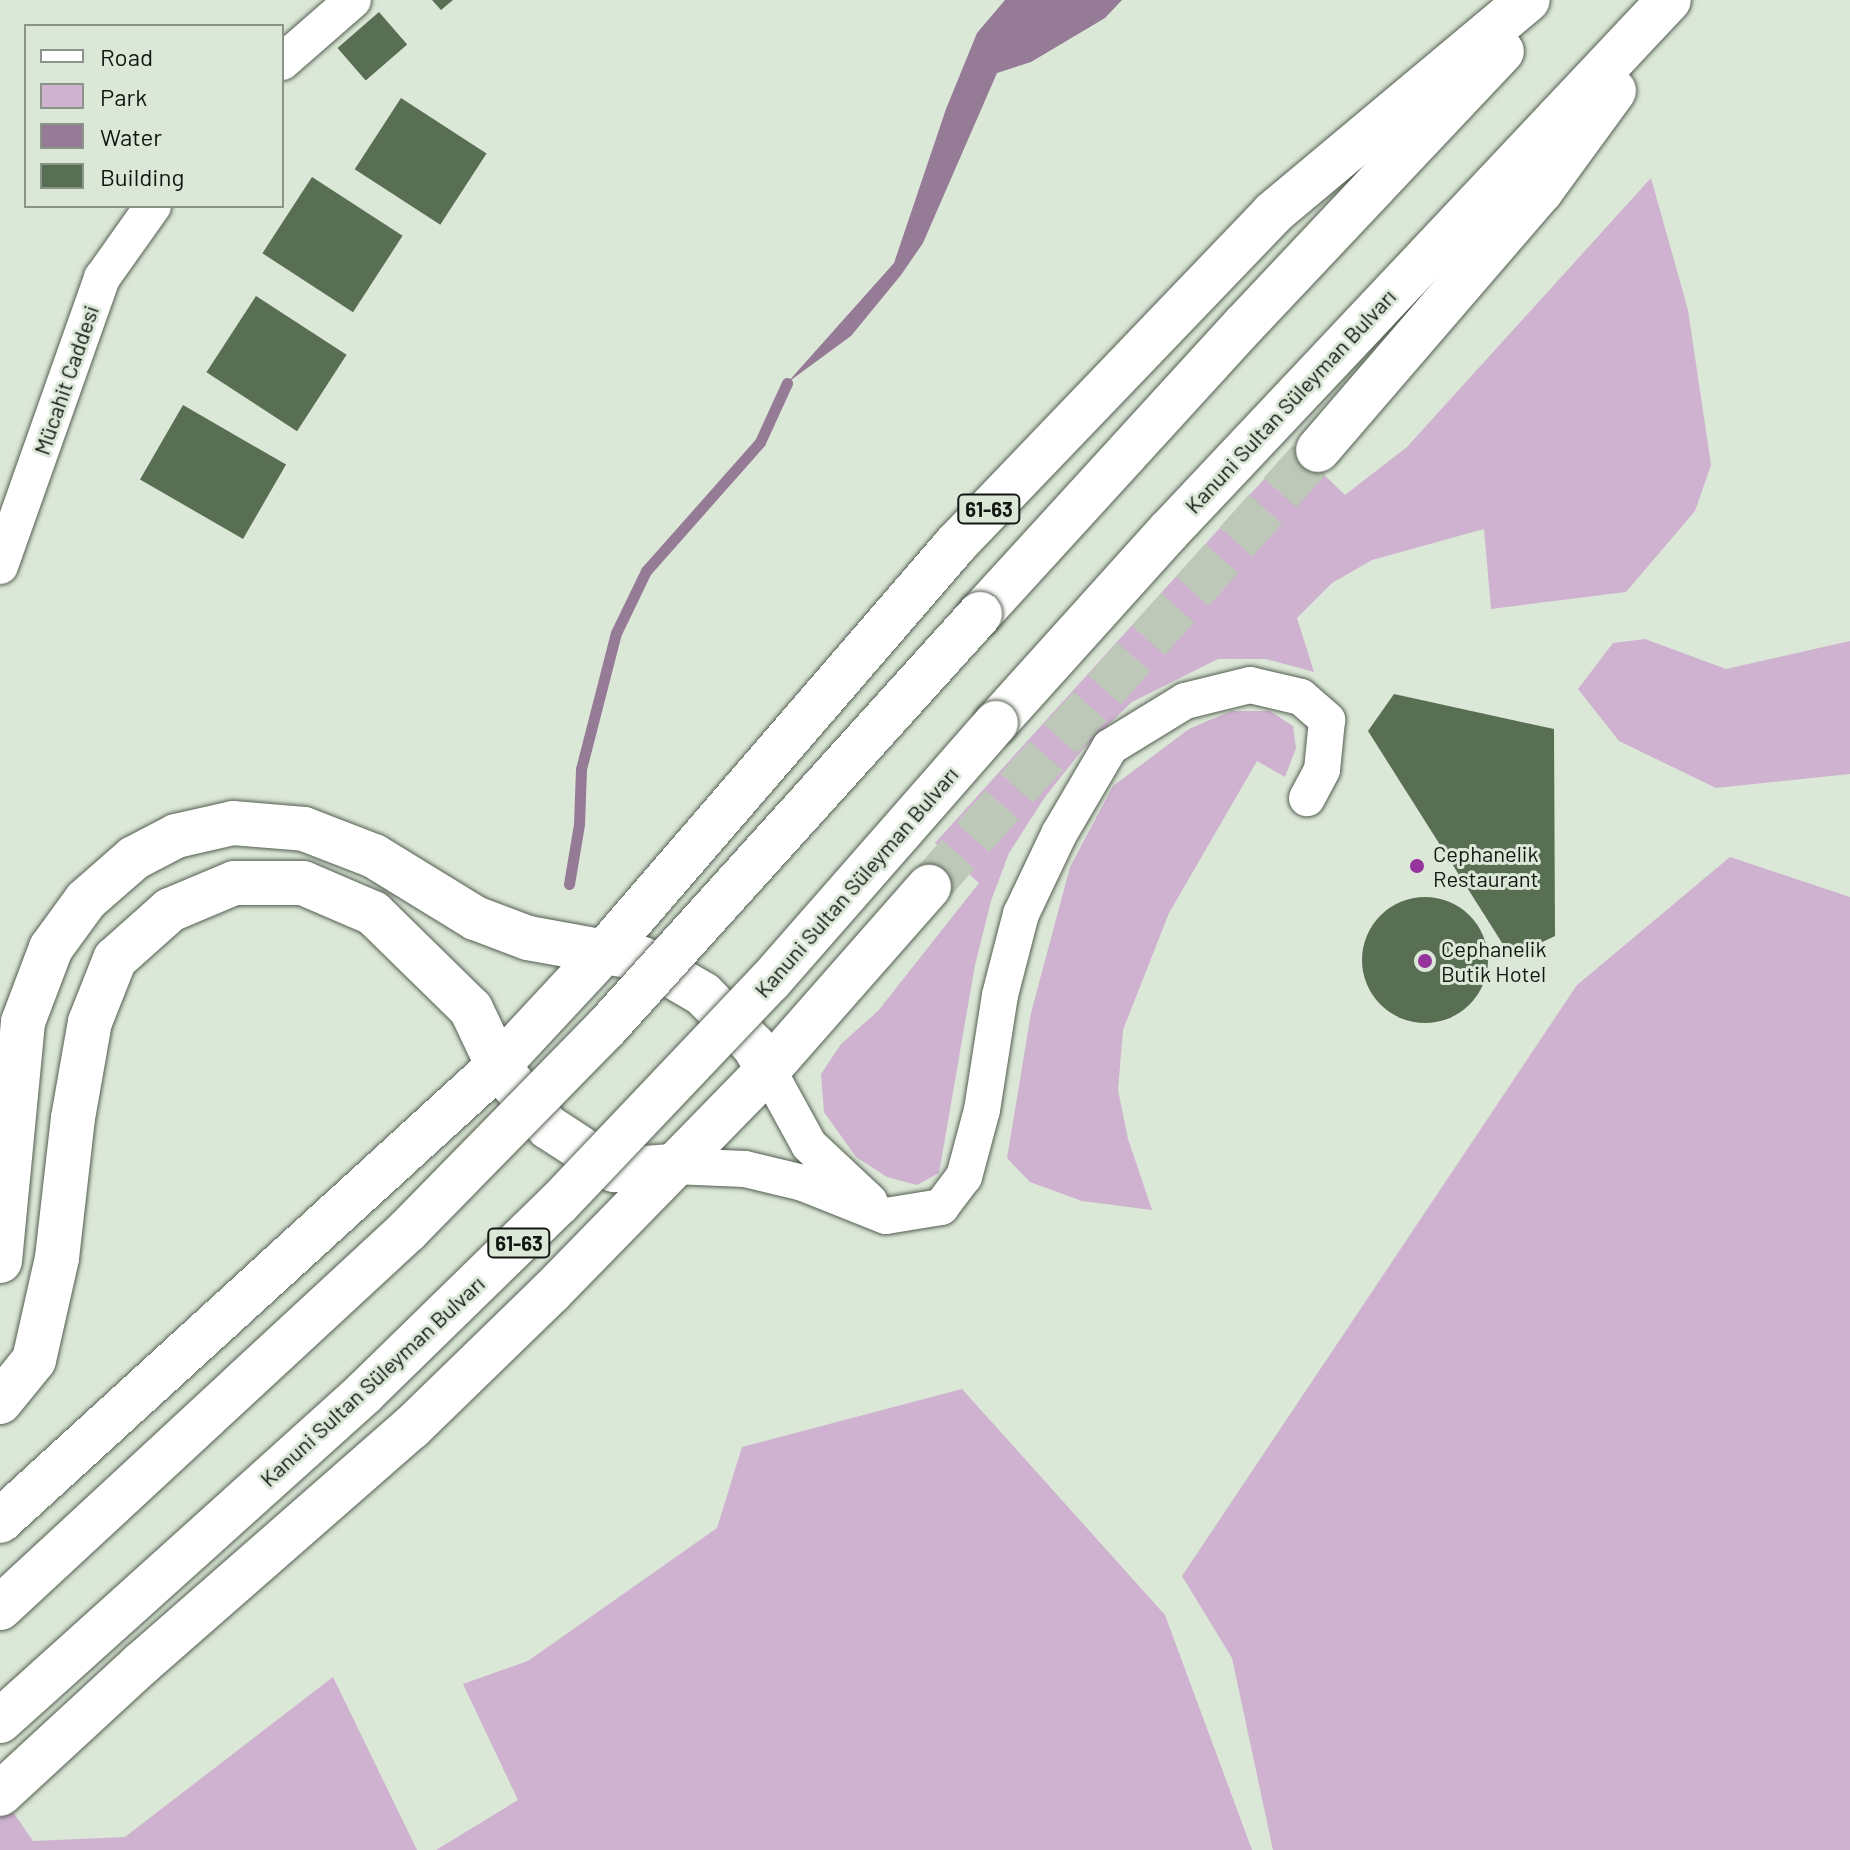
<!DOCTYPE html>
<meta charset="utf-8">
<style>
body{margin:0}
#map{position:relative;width:1850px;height:1850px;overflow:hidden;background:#dbe7d7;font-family:Barlow,sans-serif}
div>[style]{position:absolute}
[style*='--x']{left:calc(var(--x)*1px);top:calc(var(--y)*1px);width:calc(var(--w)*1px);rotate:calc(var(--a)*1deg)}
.green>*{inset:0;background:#ceb2cf}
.water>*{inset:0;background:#957b96}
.stream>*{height:11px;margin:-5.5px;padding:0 5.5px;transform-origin:5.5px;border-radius:5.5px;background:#957b96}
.building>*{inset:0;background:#596f53;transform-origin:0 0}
.round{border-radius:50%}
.primary-tunnel>*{height:44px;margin-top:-22px;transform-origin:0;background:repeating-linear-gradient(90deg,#bdc8b9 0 44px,transparent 0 66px)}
.roads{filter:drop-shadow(0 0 2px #535e50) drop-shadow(0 0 2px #535e50)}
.minor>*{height:36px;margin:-18px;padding:0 18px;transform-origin:18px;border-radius:18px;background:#fff}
.tertiary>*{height:44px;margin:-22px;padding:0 22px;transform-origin:22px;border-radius:22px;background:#fff}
.primary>*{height:44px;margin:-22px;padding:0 22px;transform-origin:22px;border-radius:22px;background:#fff}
.bridges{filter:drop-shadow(0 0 2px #535e50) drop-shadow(0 0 2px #535e50)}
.primary-bridge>*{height:44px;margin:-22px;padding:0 22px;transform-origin:22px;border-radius:22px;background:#fff}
.dots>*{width:22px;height:22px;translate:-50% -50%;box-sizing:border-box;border:4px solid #dbe7d7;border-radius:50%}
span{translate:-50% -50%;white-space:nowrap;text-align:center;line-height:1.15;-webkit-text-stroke:6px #dbe7d7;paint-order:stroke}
.shield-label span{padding:2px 6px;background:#dbe7d7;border:2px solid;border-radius:6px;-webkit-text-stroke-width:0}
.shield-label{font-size:20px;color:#131712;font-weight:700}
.street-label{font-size:22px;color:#131712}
.poi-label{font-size:22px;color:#131712}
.left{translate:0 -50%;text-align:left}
.legend{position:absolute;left:24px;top:24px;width:260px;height:184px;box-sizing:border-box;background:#dbe7d7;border:2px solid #8b9488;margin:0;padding:10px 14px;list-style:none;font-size:24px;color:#131712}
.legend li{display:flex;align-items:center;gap:16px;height:40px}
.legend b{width:40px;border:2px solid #8b9488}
</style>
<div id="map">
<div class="green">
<div style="clip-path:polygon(1651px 178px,1688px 310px,1711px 465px,1695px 511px,1626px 592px,1491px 609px,1484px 529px,1372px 560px,1332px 583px,1297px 618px,1314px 672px,1266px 659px,1218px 659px,1132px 702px,1083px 749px,1045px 797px,1009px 853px,991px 901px,975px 965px,939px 1173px,917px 1185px,887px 1177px,856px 1157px,824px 1112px,821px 1074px,841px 1044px,878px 1011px,979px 883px,935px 843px,1294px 446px,1345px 495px,1407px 447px)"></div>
<div style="clip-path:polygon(1645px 639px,1726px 669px,1850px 641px,1850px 774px,1716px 788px,1619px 741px,1578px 689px,1613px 643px)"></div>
<div style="clip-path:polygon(1231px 711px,1270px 711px,1293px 726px,1296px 748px,1285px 777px,1257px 761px,1169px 913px,1123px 1030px,1118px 1090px,1128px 1139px,1152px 1210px,1082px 1201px,1030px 1182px,1007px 1158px,1031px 1013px,1070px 867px,1113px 786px,1189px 729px)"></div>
<div style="clip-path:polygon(1730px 857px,1850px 897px,1850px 1850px,1273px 1850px,1232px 1658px,1182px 1576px,1577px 985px)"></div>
<div style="clip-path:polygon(962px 1389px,1165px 1615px,1252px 1850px,436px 1850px,518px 1800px,463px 1684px,528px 1661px,717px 1528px,742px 1447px)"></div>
<div style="clip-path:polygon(333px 1677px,417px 1850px,0 1850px,0 1793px,33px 1841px,125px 1837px)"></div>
</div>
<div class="water">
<div style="clip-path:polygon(1005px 0,1122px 0,1105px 18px,1031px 62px,997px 73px,923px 243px,901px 275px,851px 336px,787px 383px,894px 263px,946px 109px,977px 33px)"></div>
</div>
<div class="stream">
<div style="--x:569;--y:884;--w:61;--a:-80.5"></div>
<div style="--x:579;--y:824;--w:55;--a:-87.9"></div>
<div style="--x:581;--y:769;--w:140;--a:-75.6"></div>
<div style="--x:616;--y:633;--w:69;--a:-64.2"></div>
<div style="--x:646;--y:571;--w:172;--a:-48.5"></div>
<div style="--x:760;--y:442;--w:65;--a:-65.4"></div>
</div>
<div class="building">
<div style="clip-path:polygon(432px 0,453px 0,441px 10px)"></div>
<div style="left:379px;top:12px;width:43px;height:55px;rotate:49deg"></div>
<div style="left:401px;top:98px;width:102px;height:85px;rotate:33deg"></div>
<div style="left:312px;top:177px;width:108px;height:91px;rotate:33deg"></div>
<div style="left:256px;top:296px;width:108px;height:91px;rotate:33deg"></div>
<div style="left:183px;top:405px;width:119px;height:86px;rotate:30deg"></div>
<div style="clip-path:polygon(1394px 694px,1554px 729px,1555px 936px,1511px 957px,1368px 731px)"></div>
<div class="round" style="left:1362px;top:897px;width:126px;height:126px"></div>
</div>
<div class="primary-tunnel">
<div style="--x:929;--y:887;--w:585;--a:-48.33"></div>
</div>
<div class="roads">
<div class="minor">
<div style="--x:282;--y:62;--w:94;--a:-41.1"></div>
<div style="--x:0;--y:566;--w:306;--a:-70.5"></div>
<div style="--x:102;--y:278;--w:88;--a:-54.7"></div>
<div style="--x:768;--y:1070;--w:85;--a:61.3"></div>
<div style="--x:809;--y:1145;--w:83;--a:43.1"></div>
<div style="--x:673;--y:1166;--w:72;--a:2.4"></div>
<div style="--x:745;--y:1169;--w:60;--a:13.6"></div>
<div style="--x:803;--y:1183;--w:89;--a:21.7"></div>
<div style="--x:886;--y:1216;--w:56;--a:-9.3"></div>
<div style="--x:941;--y:1207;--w:38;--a:-53"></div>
<div style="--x:964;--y:1177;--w:69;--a:-75"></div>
<div style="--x:982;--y:1110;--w:116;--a:-81.1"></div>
<div style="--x:1000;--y:995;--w:84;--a:-75.5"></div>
<div style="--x:1021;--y:914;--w:89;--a:-64.6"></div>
<div style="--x:1059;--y:834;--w:101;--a:-59.6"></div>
<div style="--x:1110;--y:747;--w:88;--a:-31.5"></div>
<div style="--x:1185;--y:701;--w:67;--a:-13.8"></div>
<div style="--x:1250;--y:685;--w:52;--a:13.2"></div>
<div style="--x:1301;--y:697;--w:35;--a:41"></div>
<div style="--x:1327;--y:720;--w:50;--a:95.7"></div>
<div style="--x:1322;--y:770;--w:32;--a:118"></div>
</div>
<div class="tertiary">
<div style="--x:0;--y:1261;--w:240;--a:-84.5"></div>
<div style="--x:23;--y:1022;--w:79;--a:-69.3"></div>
<div style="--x:51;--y:948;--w:59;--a:-53.9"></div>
<div style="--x:86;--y:900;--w:64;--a:-41.2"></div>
<div style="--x:134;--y:858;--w:47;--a:-27.6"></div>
<div style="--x:176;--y:836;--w:58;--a:-12.8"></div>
<div style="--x:233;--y:823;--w:71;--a:4.8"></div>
<div style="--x:304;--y:829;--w:75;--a:21.1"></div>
<div style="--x:374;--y:856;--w:119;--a:31.5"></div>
<div style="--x:475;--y:918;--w:57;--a:20.7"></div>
<div style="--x:528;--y:938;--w:117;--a:10.3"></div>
<div style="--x:643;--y:959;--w:69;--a:30.3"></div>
<div style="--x:703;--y:994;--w:73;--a:45.6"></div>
<div style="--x:754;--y:1046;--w:28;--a:60"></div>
<div style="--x:0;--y:1402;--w:54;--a:-51"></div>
<div style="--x:34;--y:1360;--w:105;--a:-77.3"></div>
<div style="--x:57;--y:1258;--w:141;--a:-83.5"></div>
<div style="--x:73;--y:1118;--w:97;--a:-80"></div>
<div style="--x:90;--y:1022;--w:68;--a:-68.4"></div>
<div style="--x:115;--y:959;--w:74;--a:-41.7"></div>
<div style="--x:170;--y:910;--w:69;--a:-22.9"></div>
<div style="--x:234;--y:883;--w:69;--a:0"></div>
<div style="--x:303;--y:883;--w:76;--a:23.2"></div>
<div style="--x:373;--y:913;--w:137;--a:44.4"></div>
<div style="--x:471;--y:1009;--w:63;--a:64.7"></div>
<div style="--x:498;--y:1066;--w:79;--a:50.7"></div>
<div style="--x:548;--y:1127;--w:79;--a:33.1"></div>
<div style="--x:614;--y:1170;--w:59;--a:-3.9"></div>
</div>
<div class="primary">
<div style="--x:1318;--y:450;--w:342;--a:-49.3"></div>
<div style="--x:1541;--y:191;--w:124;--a:-53.9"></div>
<div style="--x:980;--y:614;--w:391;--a:-47.6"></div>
<div style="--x:1244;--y:325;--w:376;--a:-46.7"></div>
<div style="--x:996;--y:723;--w:258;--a:-48"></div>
<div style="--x:1169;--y:531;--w:729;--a:-46.72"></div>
<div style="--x:0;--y:1521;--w:675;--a:-42.42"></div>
<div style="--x:498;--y:1066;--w:156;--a:-47.1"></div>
<div style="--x:604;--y:952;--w:539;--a:-49.21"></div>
<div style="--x:956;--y:544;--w:458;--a:-46.2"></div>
<div style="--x:1273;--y:213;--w:332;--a:-39.9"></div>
<div style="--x:0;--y:1794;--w:192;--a:-42.7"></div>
<div style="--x:141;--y:1664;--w:359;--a:-41.2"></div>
<div style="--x:411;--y:1428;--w:195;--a:-44.2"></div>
<div style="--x:551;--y:1292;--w:310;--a:-45.7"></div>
<div style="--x:768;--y:1070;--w:244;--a:-48.7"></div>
</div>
</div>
<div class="bridges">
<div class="primary-bridge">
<div style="--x:0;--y:1608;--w:555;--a:-42.81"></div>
<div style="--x:407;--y:1231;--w:284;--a:-45.6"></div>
<div style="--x:606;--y:1028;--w:558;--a:-47.91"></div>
<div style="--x:0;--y:1721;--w:490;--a:-42"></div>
<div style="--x:364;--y:1393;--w:272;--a:-44.3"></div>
<div style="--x:559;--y:1203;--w:306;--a:-46.5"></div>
<div style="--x:770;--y:981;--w:343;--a:-48.8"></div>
</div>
</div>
<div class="dots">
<div style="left:1417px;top:866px;background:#95349c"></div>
<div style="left:1425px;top:961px;background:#95349c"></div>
</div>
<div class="shield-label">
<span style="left:989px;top:509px">61-63</span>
<span style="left:519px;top:1243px">61-63</span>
</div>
<div class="street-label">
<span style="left:66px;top:380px;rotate:-71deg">Mücahit Caddesi</span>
<span style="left:1290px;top:401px;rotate:-47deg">Kanuni Sultan Süleyman Bulvarı</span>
<span style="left:856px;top:882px;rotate:-49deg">Kanuni Sultan Süleyman Bulvarı</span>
<span style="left:372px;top:1381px;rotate:-43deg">Kanuni Sultan Süleyman Bulvarı</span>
</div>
<div class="poi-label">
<span class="left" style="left:1433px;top:866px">Cephanelik<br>Restaurant</span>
<span class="left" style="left:1441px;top:961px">Cephanelik<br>Butik Hotel</span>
</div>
<ul class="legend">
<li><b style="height:10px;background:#fff"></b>Road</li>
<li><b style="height:22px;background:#ceb2cf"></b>Park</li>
<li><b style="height:22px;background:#957b96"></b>Water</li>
<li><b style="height:22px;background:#596f53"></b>Building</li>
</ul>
</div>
